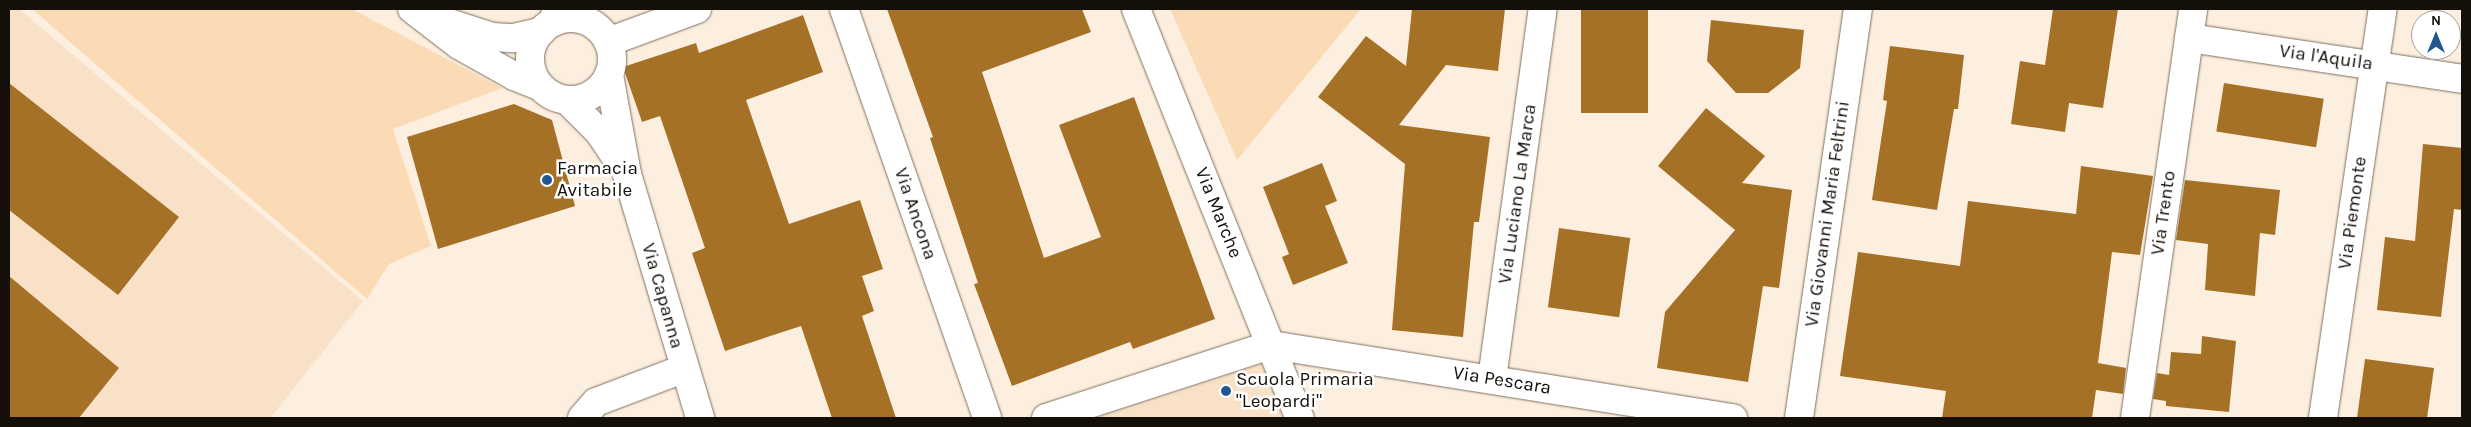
<!DOCTYPE html>
<style>
body{margin:0}
#map{position:relative;width:2471px;height:427px;overflow:hidden;background:#fdefdf;font-family:Karla,sans-serif}
div>[style]{position:absolute}
[style*='--x']{left:calc(var(--x)*1px);top:calc(var(--y)*1px);width:calc(var(--w)*1px);rotate:calc(var(--a)*1deg)}
.built>*{inset:0;background:#f8e1c7}
.green>*{inset:0;background:#fadbb6}
.building>*{inset:0;background:#a47126;transform-origin:0 0}
.roads{filter:drop-shadow(0 0 1px #7e6f5d) drop-shadow(0 0 1px #7e6f5d)}
.minor>*{height:28px;margin:-14px;padding:0 14px;transform-origin:14px;border-radius:14px;background:#fff}
.major>*{height:28px;margin:-14px;padding:0 14px;transform-origin:14px;border-radius:14px;background:#fff}
.major>.ring{margin:-14px;padding:0;box-sizing:content-box;background:none;border:28px solid #fff;border-radius:50%}
.dots>*{width:14px;height:14px;translate:-50% -50%;box-sizing:border-box;border:2px solid #fff;border-radius:50%}
span{translate:-50% -50%;white-space:nowrap;text-align:center;line-height:1.15;-webkit-text-stroke:5px #fff;paint-order:stroke}
.street-label{font-size:19px;color:#150f09}
.poi-label{font-size:19px;color:#150f09}
.left{translate:0 -50%;text-align:left}
.frame{position:absolute;inset:0;border:10px solid #150f09;pointer-events:none}
.north{position:absolute;left:2411px;top:10px;width:50px;height:50px;box-sizing:border-box;background:#fff;border:1px solid #a19f9d;border-radius:50%;rotate:0deg;font-size:14px;font-weight:700;line-height:20px;text-align:center;color:#150f09}
.north::after{content:'';display:block;margin:auto;width:18px;height:22px;background:#225890;clip-path:polygon(50% 0,100% 100%,50% 72%,0 100%)}
</style>
<div id="map">
<div class="built">
<div style="clip-path:polygon(9px 9px,19px 9px,363px 301px,270px 418px,9px 418px)"></div>
<div style="clip-path:polygon(1262px 364px,1284px 418px,1095px 418px)"></div>
</div>
<div class="green">
<div style="clip-path:polygon(32px 9px,352px 9px,502px 88px,393px 129px,431px 246px,389px 264px,367px 299px)"></div>
<div style="clip-path:polygon(1170px 9px,1361px 9px,1237px 160px)"></div>
</div>
<div class="building">
<div style="clip-path:polygon(887px 9px,1082px 9px,1091px 32px,982px 72px,1044px 258px,1101px 237px,1059px 125px,1134px 97px,1215px 319px,1133px 349px,1130px 342px,1012px 386px,974px 284px,978px 283px,930px 138px,933px 137px)"></div>
<div style="clip-path:polygon(1412px 9px,1505px 9px,1498px 71px,1446px 65px,1399px 125px,1490px 137px,1479px 222px,1474px 222px,1463px 337px,1392px 330px,1405px 164px,1318px 97px,1366px 36px,1406px 66px)"></div>
<div style="left:1581px;top:9px;width:67px;height:104px"></div>
<div style="clip-path:polygon(2053px 9px,2118px 9px,2103px 108px,2069px 103px,2065px 132px,2011px 124px,2020px 61px,2045px 65px)"></div>
<div style="clip-path:polygon(803px 15px,823px 72px,746px 100px,789px 224px,860px 200px,883px 269px,862px 276px,874px 311px,862px 316px,896px 418px,832px 418px,801px 326px,725px 351px,692px 253px,705px 248px,660px 116px,642px 122px,623px 67px,696px 43px,699px 53px)"></div>
<div style="clip-path:polygon(1711px 20px,1804px 30px,1800px 68px,1768px 93px,1736px 93px,1707px 61px)"></div>
<div style="clip-path:polygon(1890px 46px,1964px 55px,1958px 109px,1954px 109px,1937px 210px,1872px 200px,1887px 101px,1883px 100px)"></div>
<div style="clip-path:polygon(9px 83px,179px 217px,118px 295px,9px 210px)"></div>
<div style="left:2224px;top:83px;width:101px;height:49px;rotate:9deg"></div>
<div style="clip-path:polygon(514px 104px,552px 120px,575px 206px,438px 249px,407px 137px)"></div>
<div style="clip-path:polygon(1706px 108px,1765px 156px,1742px 183px,1792px 190px,1779px 288px,1763px 286px,1748px 382px,1657px 368px,1665px 312px,1735px 230px,1658px 166px)"></div>
<div style="clip-path:polygon(2423px 144px,2462px 148px,2462px 210px,2454px 209px,2441px 317px,2377px 310px,2385px 237px,2415px 241px)"></div>
<div style="clip-path:polygon(1322px 163px,1337px 201px,1325px 206px,1348px 263px,1293px 285px,1282px 257px,1289px 254px,1263px 187px)"></div>
<div style="clip-path:polygon(2081px 166px,2153px 176px,2140px 255px,2112px 252px,2098px 363px,2126px 368px,2123px 394px,2096px 390px,2092px 418px,1942px 418px,1946px 391px,1840px 376px,1858px 252px,1960px 266px,1968px 201px,2076px 214px)"></div>
<div style="clip-path:polygon(2185px 180px,2280px 190px,2275px 235px,2260px 233px,2255px 296px,2205px 290px,2208px 244px,2176px 240px)"></div>
<div style="left:1559px;top:228px;width:72px;height:80px;rotate:8deg"></div>
<div style="clip-path:polygon(9px 276px,119px 368px,79px 418px,9px 418px)"></div>
<div style="clip-path:polygon(2202px 336px,2236px 341px,2229px 412px,2166px 406px,2166px 401px,2153px 399px,2157px 373px,2169px 375px,2171px 352px,2201px 354px)"></div>
<div style="clip-path:polygon(2365px 359px,2434px 368px,2427px 418px,2357px 418px)"></div>
</div>
<div class="roads">
<div class="minor">
<div style="--x:844;--y:9;--w:433;--a:70.7"></div>
<div style="--x:1136;--y:9;--w:441;--a:68.2"></div>
<div style="--x:554;--y:22;--w:13;--a:-81"></div>
<div style="--x:2189;--y:38;--w:276;--a:8.5"></div>
<div style="--x:608;--y:42;--w:95;--a:-20.3"></div>
<div style="--x:1492;--y:379;--w:373;--a:-82.2"></div>
<div style="--x:582;--y:418;--w:21;--a:-49"></div>
<div style="--x:596;--y:402;--w:93;--a:-20.8"></div>
<div style="--x:1046;--y:418;--w:237;--a:-18"></div>
<div style="--x:1271;--y:345;--w:468;--a:9"></div>
<div style="--x:1799;--y:418;--w:413;--a:-81.8"></div>
<div style="--x:2135;--y:418;--w:413;--a:-81.9"></div>
<div style="--x:2323;--y:418;--w:413;--a:-81.7"></div>
</div>
<div class="major">
<div style="--x:412;--y:9;--w:59;--a:37.5"></div>
<div style="--x:459;--y:45;--w:63;--a:29.4"></div>
<div style="--x:514;--y:76;--w:27;--a:22"></div>
<div class="ring" style="left:530px;top:18px;width:54px;height:54px"></div>
<div style="--x:443;--y:21;--w:52;--a:18.1"></div>
<div style="--x:492;--y:37;--w:22;--a:3"></div>
<div style="--x:514;--y:38;--w:28;--a:-13"></div>
<div style="--x:609;--y:75;--w:101;--a:79.7"></div>
<div style="--x:627;--y:174;--w:255;--a:73.3"></div>
<div style="--x:567;--y:100;--w:45;--a:45"></div>
<div style="--x:599;--y:132;--w:36;--a:56"></div>
</div>
</div>
<div class="dots">
<div style="left:547px;top:180px;background:#225890"></div>
<div style="left:1226px;top:391px;background:#225890"></div>
</div>
<div class="street-label">
<span style="left:2326px;top:58px;rotate:8deg">Via l'Aquila</span>
<span style="left:1518px;top:194px;rotate:-82deg">Via Luciano La Marca</span>
<span style="left:1218px;top:213px;rotate:68deg">Via Marche</span>
<span style="left:2164px;top:213px;rotate:-82deg">Via Trento</span>
<span style="left:2353px;top:213px;rotate:-82deg">Via Piemonte</span>
<span style="left:915px;top:214px;rotate:71deg">Via Ancona</span>
<span style="left:1828px;top:214px;rotate:-82deg">Via Giovanni Maria Feltrini</span>
<span style="left:662px;top:296px;rotate:74deg">Via Capanna</span>
<span style="left:1502px;top:381px;rotate:9deg">Via Pescara</span>
</div>
<div class="poi-label">
<span class="left" style="left:557px;top:180px">Farmacia<br>Avitabile</span>
<span class="left" style="left:1236px;top:391px">Scuola Primaria<br>"Leopardi"</span>
</div>
<div class="frame"></div>
<div class="north">N</div>
</div>
